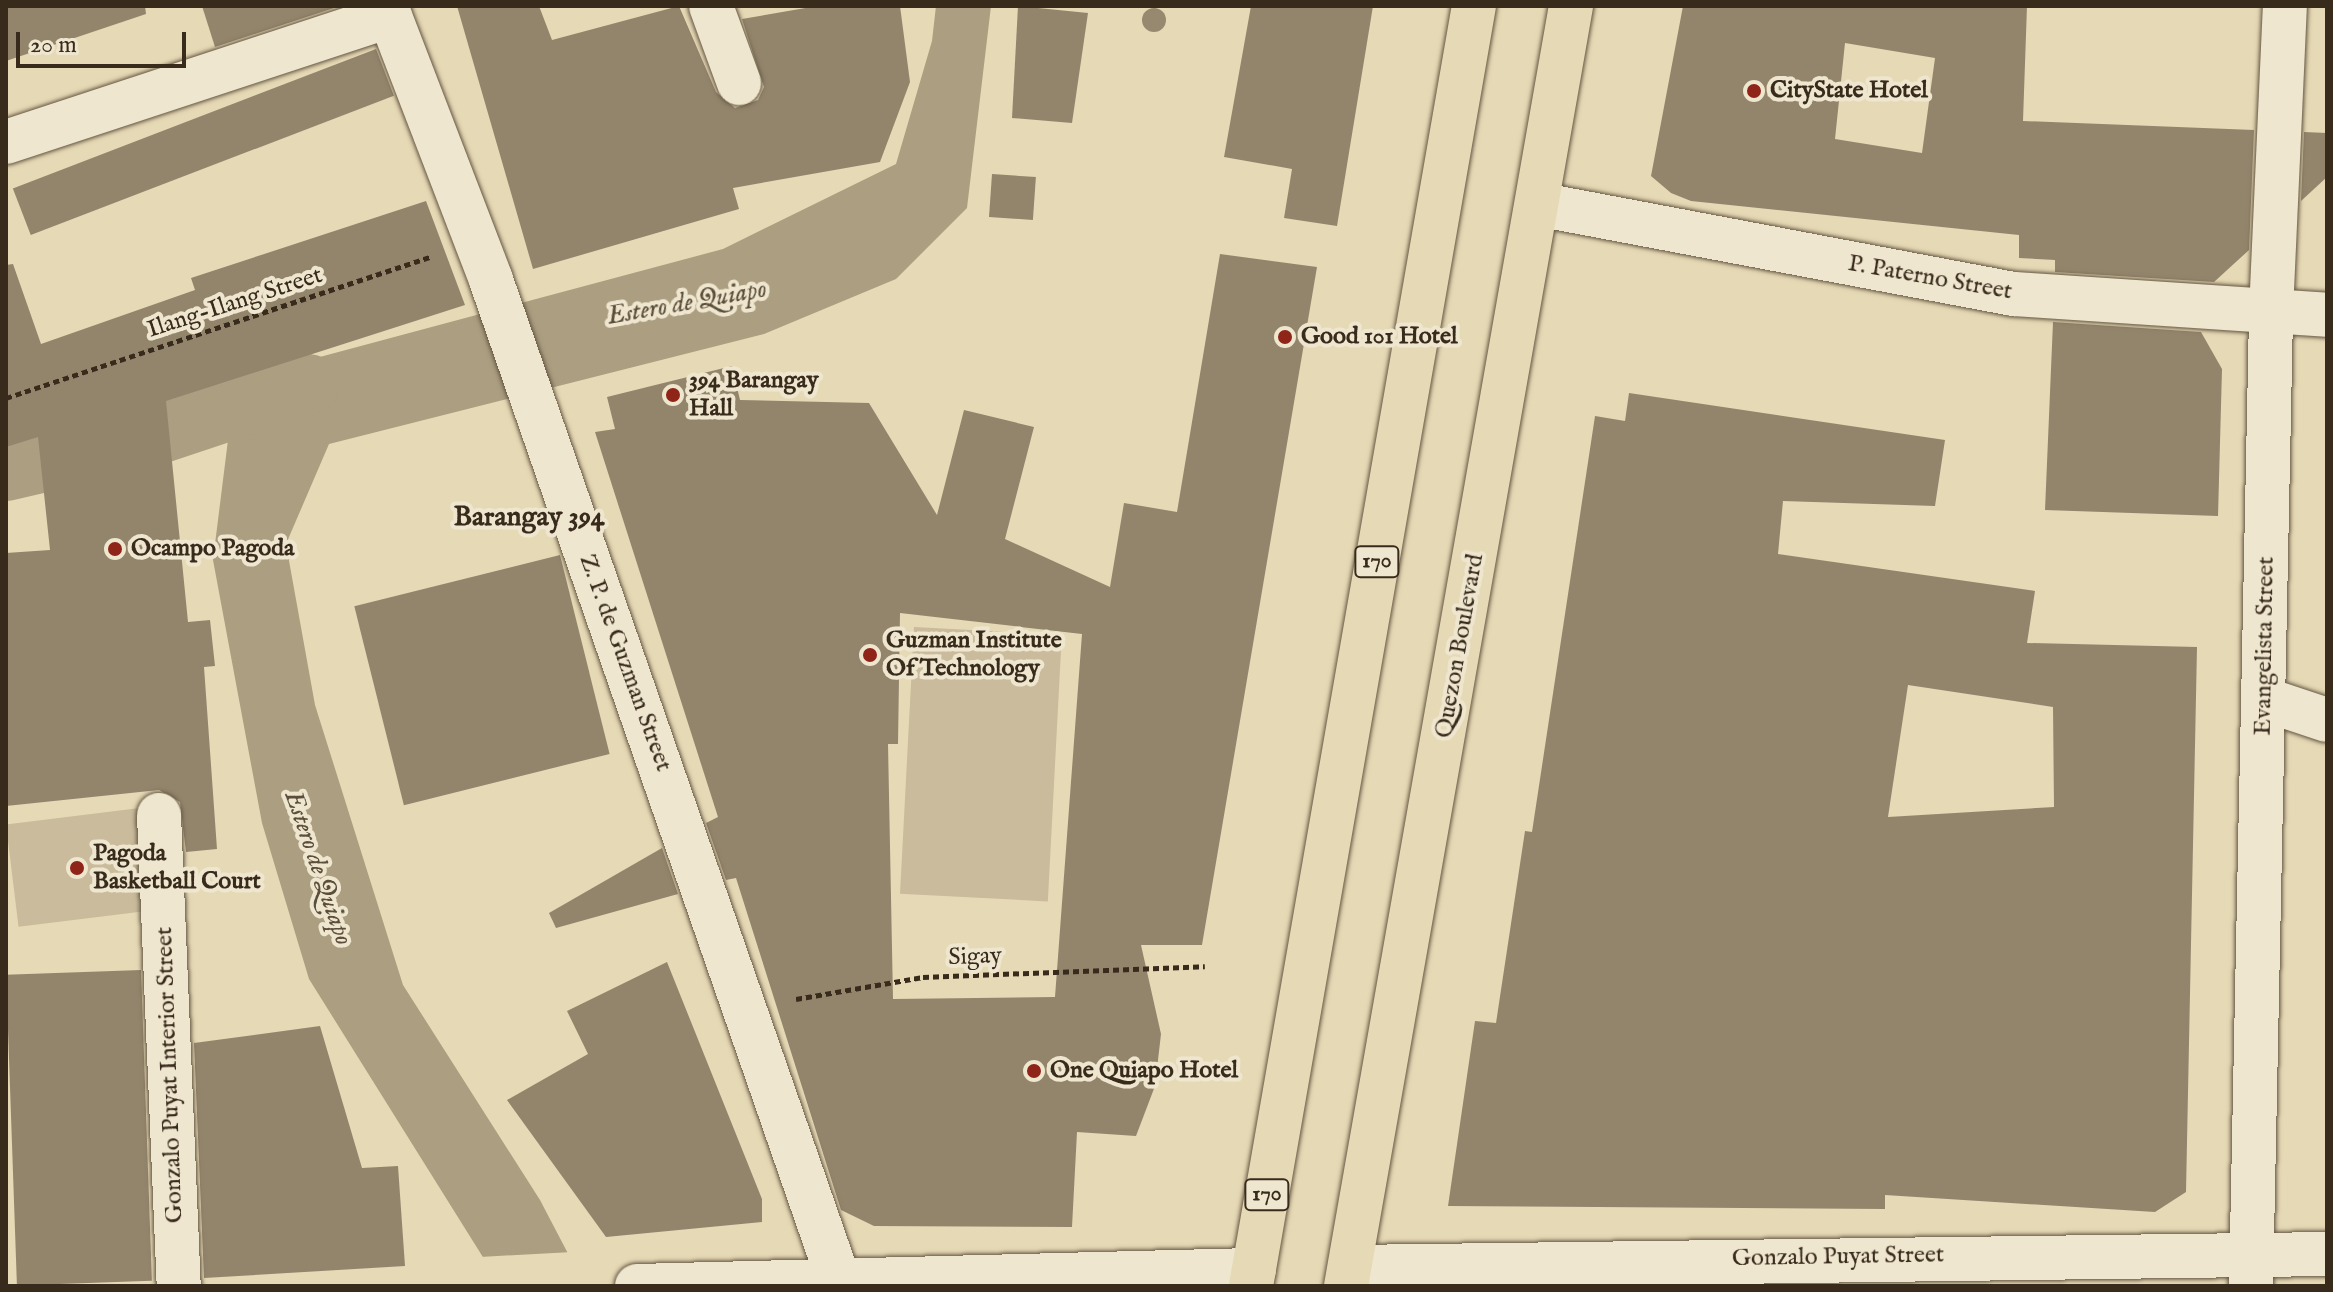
<!DOCTYPE html>
<style>
body{margin:0}
#map{position:relative;width:2333px;height:1292px;overflow:hidden;background:#e6d9b5;font-family:"IM FELL English",serif}
div>[style]{position:absolute}
[style*='--x']{left:calc(var(--x)*1px);top:calc(var(--y)*1px);width:calc(var(--w)*1px);rotate:calc(var(--a)*1deg)}
.green>*{inset:0;background:#c9bb9b;transform-origin:0 0}
.water>*{inset:0;background:#ab9e81}
.pier>*{inset:0;background:#e6d9b5}
.canal>*{height:60px;margin:-30px;padding:0 30px;transform-origin:30px;border-radius:30px;background:#ab9e81}
.building>*{inset:0;background:#93856c;transform-origin:0 0}
.path>*{height:5px;margin-top:-2.5px;transform-origin:0;background:repeating-linear-gradient(90deg,#392b1c 0 6px,transparent 0 10px)}
.roads{filter:drop-shadow(0 0 2px #645642) drop-shadow(0 0 2px #645642)}
.street>*{height:44px;margin:-22px;padding:0 22px;transform-origin:22px;border-radius:22px;background:#efe6cf}
.secondary>*{height:44px;margin:-22px;padding:0 22px;transform-origin:22px;border-radius:22px;background:#efe6cf}
.primary>*{height:44px;margin:-22px;padding:0 22px;transform-origin:22px;border-radius:22px;background:#e6d9b5}
.trees>*{width:24px;height:24px;margin:-12px;border-radius:50%;background:#97896f}
.dots>*{width:22px;height:22px;translate:-50% -50%;box-sizing:border-box;border:4px solid #efe6cf;border-radius:50%}
span{translate:-50% -50%;white-space:nowrap;text-align:center;line-height:1.15;-webkit-text-stroke:8px #efe6cf;paint-order:stroke}
.shield-label span{padding:2px 6px;background:#efe6cf;border:2px solid;border-radius:6px;-webkit-text-stroke-width:0}
.shield-label{font-size:22px;color:#392b1c;font-weight:700}
.poi-label{font-size:24px;color:#392b1c;font-weight:700}
.left{translate:0 -50%;text-align:left}
.street-label{font-size:24px;color:#392b1c}
.water-label{font-size:26px;color:#5b4e3a;font-style:italic}
.quarter-label{font-size:28px;color:#392b1c;font-weight:700}
.frame{position:absolute;inset:0;border:8px solid #392b1c;pointer-events:none}
.scale{position:absolute;left:16px;top:32px;width:170px;height:36px;box-sizing:border-box;border:4px solid #392b1c;border-top:0;padding-left:10px;font-size:24px;line-height:28px;white-space:nowrap;color:#392b1c;-webkit-text-stroke:6px #efe6cf;paint-order:stroke}
</style>
<div id="map">
<div class="green">
<div style="left:914px;top:627px;width:148px;height:267px;rotate:3deg"></div>
<div style="left:140px;top:808px;width:103px;height:135px;rotate:83deg"></div>
</div>
<div class="water">
<div style="clip-path:polygon(936px 6px,991px 6px,967px 208px,896px 279px,764px 334px,329px 444px,286px 544px,315px 705px,403px 985px,540px 1200px,585px 1286px,501px 1286px,309px 979px,262px 823px,213px 560px,232px 408px,275px 369px,723px 249px,896px 164px,932px 41px)"></div>
</div>
<div class="pier">
<div style="clip-path:polygon(572px 1252px,589px 1286px,496px 1286px,480px 1257px)"></div>
</div>
<div class="canal">
<div style="--x:6;--y:471;--w:142;--a:-13.1"></div>
<div style="--x:144;--y:439;--w:174;--a:-18.4"></div>
</div>
<div class="building">
<div style="clip-path:polygon(6px 6px,145px 6px,146px 14px,6px 61px)"></div>
<div style="clip-path:polygon(202px 6px,340px 6px,215px 47px)"></div>
<div style="clip-path:polygon(457px 6px,539px 6px,552px 40px,679px 6px,716px 92px,735px 108px,758px 100px,764px 87px,742px 19px,817px 6px,900px 6px,910px 82px,880px 162px,733px 188px,739px 209px,533px 269px)"></div>
<div style="clip-path:polygon(1018px 6px,1088px 13px,1072px 123px,1012px 118px)"></div>
<div style="clip-path:polygon(1251px 6px,1373px 6px,1337px 226px,1284px 218px,1292px 169px,1224px 157px)"></div>
<div style="clip-path:polygon(evenodd,1683px 6px,2027px 6px,2023px 121px,2254px 130px,2249px 250px,2214px 282px,2055px 272px,2055px 260px,2019px 258px,2019px 235px,1691px 201px,1671px 193px,1651px 176px,1683px 6px,1845px 43px,1935px 58px,1922px 153px,1835px 139px,1845px 43px)"></div>
<div style="left:376px;top:49px;width:50px;height:389px;rotate:69deg"></div>
<div style="clip-path:polygon(2304px 132px,2327px 133px,2327px 177px,2301px 201px)"></div>
<div style="left:992px;top:174px;width:44px;height:43px;rotate:4deg"></div>
<div style="clip-path:polygon(426px 201px,465px 305px,166px 401px,188px 622px,210px 620px,215px 666px,204px 667px,217px 849px,186px 852px,180px 802px,159px 790px,6px 806px,6px 553px,50px 550px,38px 437px,6px 447px,6px 265px,13px 264px,41px 344px,195px 290px,191px 278px)"></div>
<div style="clip-path:polygon(evenodd,1220px 254px,1317px 267px,1202px 945px,1141px 945px,1161px 1034px,1155px 1086px,1136px 1136px,1077px 1132px,1072px 1227px,874px 1226px,841px 1210px,736px 878px,726px 880px,706px 823px,718px 817px,595px 432px,615px 429px,607px 397px,732px 366px,740px 400px,869px 403px,937px 515px,964px 410px,1034px 427px,1005px 539px,1110px 587px,1124px 503px,1177px 512px,1220px 254px,900px 613px,1082px 634px,1055px 997px,893px 999px,888px 744px,898px 744px,900px 613px)"></div>
<div style="clip-path:polygon(2053px 322px,2201px 332px,2222px 369px,2218px 516px,2045px 510px)"></div>
<div style="clip-path:polygon(evenodd,1629px 393px,1945px 440px,1935px 506px,1783px 501px,1778px 554px,2035px 591px,2027px 643px,2197px 647px,2186px 1192px,2155px 1212px,1885px 1195px,1885px 1209px,1448px 1206px,1475px 1021px,1496px 1023px,1525px 831px,1532px 832px,1595px 416px,1625px 421px,1629px 393px,1908px 685px,2053px 707px,2054px 807px,1888px 817px,1908px 685px)"></div>
<div style="left:560px;top:555px;width:205px;height:212px;rotate:76deg"></div>
<div style="clip-path:polygon(662px 848px,678px 894px,556px 928px,549px 913px)"></div>
<div style="clip-path:polygon(667px 962px,762px 1199px,762px 1222px,606px 1237px,507px 1100px,588px 1054px,567px 1011px)"></div>
<div style="left:141px;top:970px;width:311px;height:135px;rotate:88deg"></div>
<div style="clip-path:polygon(320px 1026px,362px 1168px,398px 1166px,405px 1266px,204px 1278px,194px 1043px)"></div>
</div>
<div class="path">
<div style="--x:6;--y:398;--w:447;--a:-18.4"></div>
<div style="--x:796;--y:999;--w:129;--a:-9.8"></div>
<div style="--x:923;--y:977;--w:282;--a:-2.2"></div>
</div>
<div class="roads">
<div class="street">
<div style="--x:386;--y:6;--w:293;--a:69"></div>
<div style="--x:491;--y:280;--w:1057;--a:70.83"></div>
<div style="--x:711;--y:6;--w:82;--a:70"></div>
<div style="--x:6;--y:142;--w:404;--a:-18.2"></div>
<div style="--x:1537;--y:204;--w:485;--a:10.7"></div>
<div style="--x:2014;--y:294;--w:314;--a:3.8"></div>
<div style="--x:2264;--y:699;--w:66;--a:18.4"></div>
<div style="--x:159;--y:815;--w:471;--a:87.6"></div>
<div style="--x:1350;--y:1267;--w:977;--a:-0.76"></div>
<div style="--x:2251;--y:1286;--w:974;--a:-88.82"></div>
<div style="--x:2271;--y:312;--w:306;--a:-87.4"></div>
</div>
<div class="secondary">
<div style="--x:637;--y:1286;--w:617;--a:-1.49"></div>
</div>
<div class="primary">
<div style="--x:1251;--y:1286;--w:1299;--a:-80.12"></div>
<div style="--x:1346;--y:1286;--w:1300;--a:-80.03"></div>
</div>
</div>
<div class="trees">
<div style="left:1154px;top:20px"></div>
</div>
<div class="dots">
<div style="left:1754px;top:91px;background:#8f2418"></div>
<div style="left:1285px;top:337px;background:#8f2418"></div>
<div style="left:673px;top:395px;background:#8f2418"></div>
<div style="left:115px;top:549px;background:#8f2418"></div>
<div style="left:870px;top:655px;background:#8f2418"></div>
<div style="left:77px;top:868px;background:#8f2418"></div>
<div style="left:1034px;top:1071px;background:#8f2418"></div>
</div>
<div class="shield-label">
<span style="left:1377px;top:562px">170</span>
<span style="left:1267px;top:1195px">170</span>
</div>
<div class="poi-label">
<span class="left" style="left:1770px;top:91px">CityState Hotel</span>
<span class="left" style="left:1301px;top:337px">Good 101 Hotel</span>
<span class="left" style="left:689px;top:395px">394 Barangay<br>Hall</span>
<span class="left" style="left:131px;top:549px">Ocampo Pagoda</span>
<span class="left" style="left:886px;top:655px">Guzman Institute<br>Of Technology</span>
<span class="left" style="left:93px;top:868px">Pagoda<br>Basketball Court</span>
<span class="left" style="left:1050px;top:1071px">One Quiapo Hotel</span>
</div>
<div class="street-label">
<span style="left:1930px;top:278px;rotate:10deg">P. Paterno Street</span>
<span style="left:235px;top:303px;rotate:-18deg">Ilang-Ilang Street</span>
<span style="left:1460px;top:646px;rotate:-80deg">Quezon Boulevard</span>
<span style="left:2265px;top:646px;rotate:-89deg">Evangelista Street</span>
<span style="left:625px;top:663px;rotate:70deg">Z. P. de Guzman Street</span>
<span style="left:975px;top:957px;rotate:-2deg">Sigay</span>
<span style="left:170px;top:1075px;rotate:-92deg">Gonzalo Puyat Interior Street</span>
<span style="left:1838px;top:1257px;rotate:-1deg">Gonzalo Puyat Street</span>
</div>
<div class="water-label">
<span style="left:687px;top:303px;rotate:-10deg">Estero de Quiapo</span>
<span style="left:318px;top:868px;rotate:71deg">Estero de Quiapo</span>
</div>
<div class="quarter-label">
<span style="left:529px;top:518px">Barangay 394</span>
</div>
<div class="frame"></div>
<div class="scale">20 m</div>
</div>
